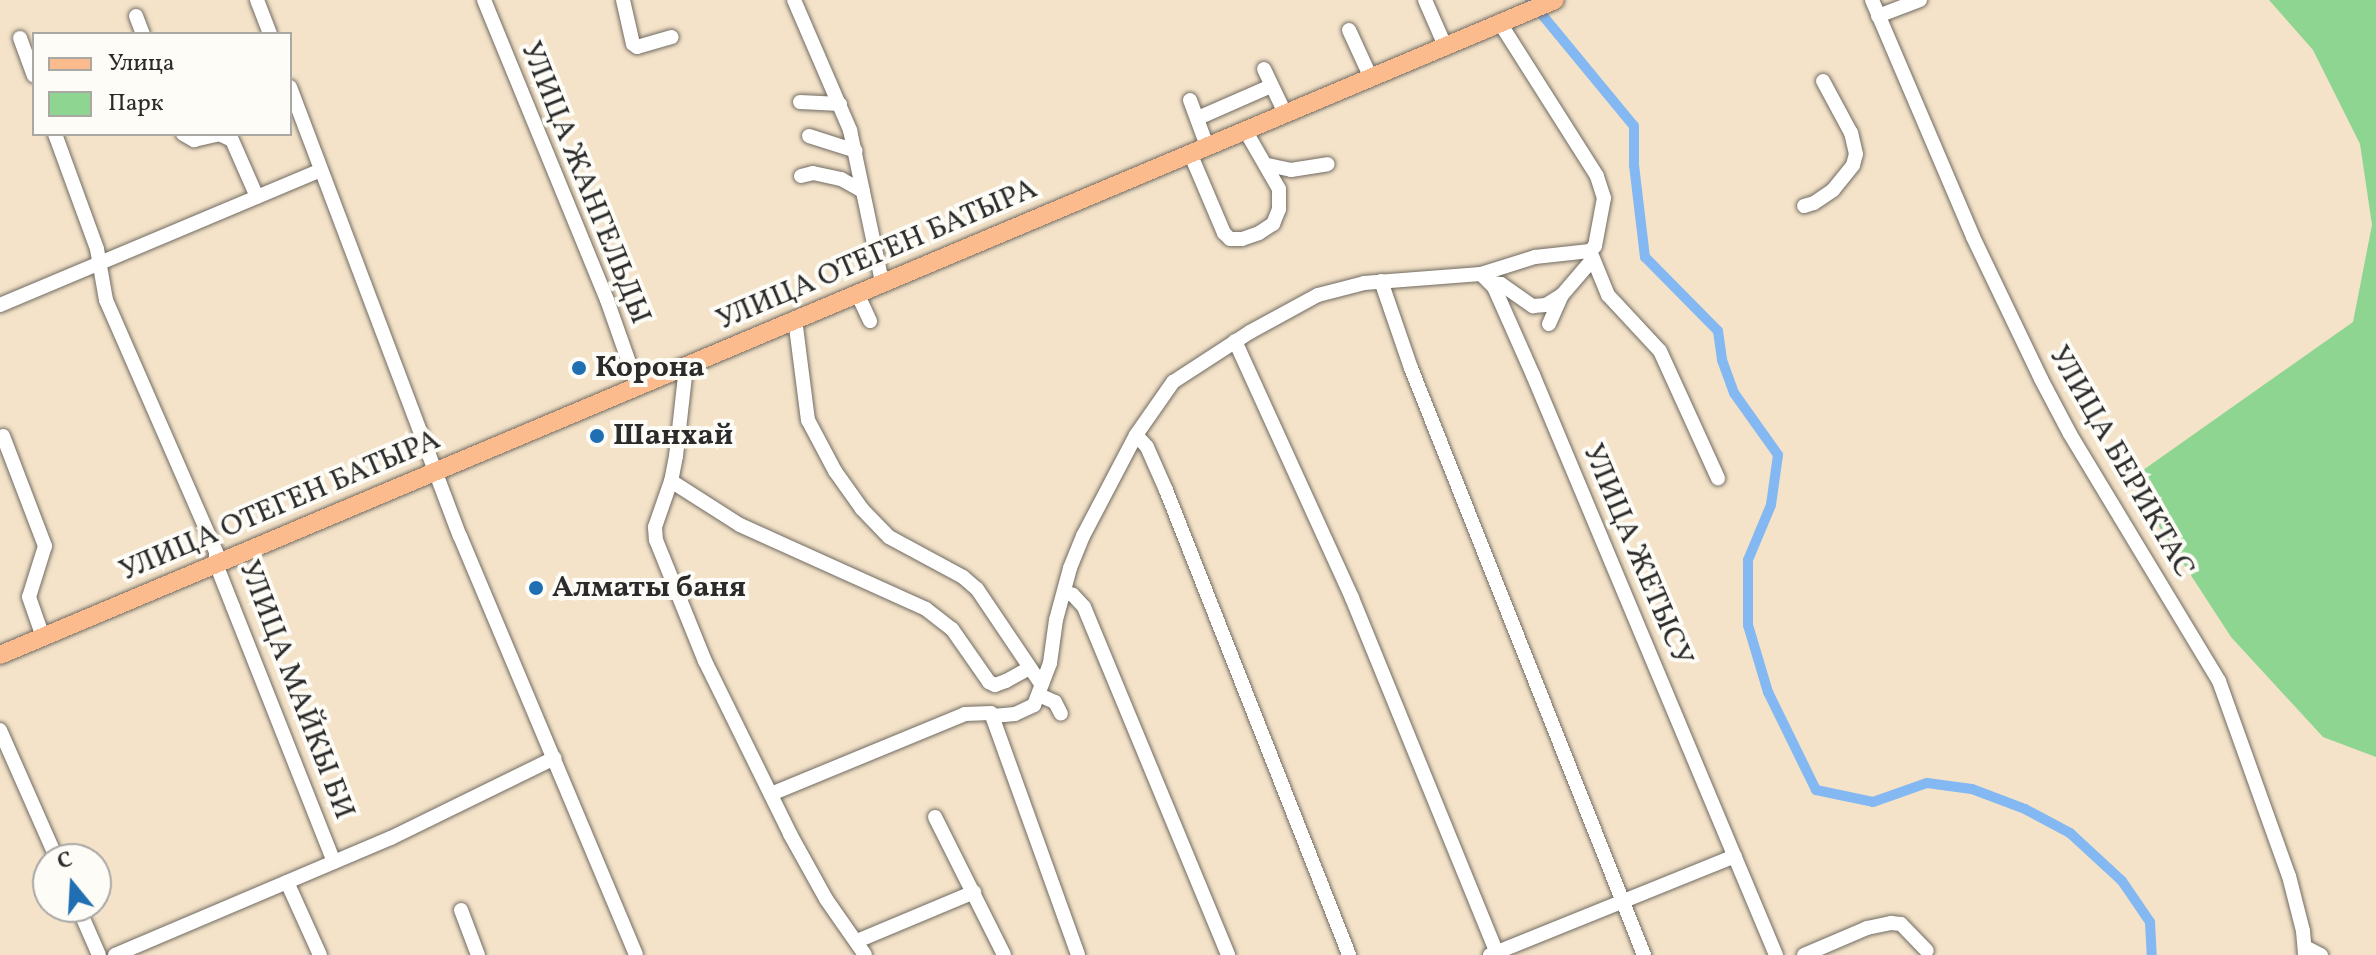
<!DOCTYPE html>
<meta charset="utf-8">
<style>
body{margin:0}
#map{position:relative;width:2376px;height:955px;overflow:hidden;background:#f4e3c9;font-family:Vollkorn,serif}
div>[style]{position:absolute}
[style*='--x']{left:calc(var(--x)*1px);top:calc(var(--y)*1px);width:calc(var(--w)*1px);rotate:calc(var(--a)*1deg)}
.green>*{inset:0;background:#8dd590}
.canal>*{height:10px;margin:-5px;padding:0 5px;transform-origin:5px;border-radius:5px;background:#83b8f2}
.roads{filter:drop-shadow(0 0 2px #716b62) drop-shadow(0 0 2px #716b62)}
.minor>*{height:14px;margin:-7px;padding:0 7px;transform-origin:7px;border-radius:7px;background:#fff}
.major>*{height:18px;margin:-9px;padding:0 9px;transform-origin:9px;border-radius:9px;background:#fbbb8c}
.dots>*{width:22px;height:22px;translate:-50% -50%;box-sizing:border-box;border:4px solid #fdfcf7;border-radius:50%}
span{translate:-50% -50%;white-space:nowrap;text-align:center;line-height:1.15;-webkit-text-stroke:8px #fdfcf7;paint-order:stroke}
.street-label{font-size:30px;color:#2b2b2b}
.poi-label{font-size:30px;color:#2b2b2b;font-weight:700}
.left{translate:0 -50%;text-align:left}
.legend{position:absolute;left:32px;top:32px;width:260px;height:104px;box-sizing:border-box;background:#fdfcf7;border:2px solid #a9a8a5;margin:0;padding:10px 14px;list-style:none;font-size:24px;color:#2b2b2b}
.legend li{display:flex;align-items:center;gap:16px;height:40px}
.legend b{width:40px;border:2px solid #a9a8a5}
.north{position:absolute;left:32px;top:843px;width:80px;height:80px;box-sizing:border-box;background:#fdfcf7;border:2px solid #a9a8a5;border-radius:50%;rotate:342deg;font-size:22px;font-weight:700;line-height:32px;text-align:center;color:#2b2b2b}
.north::after{content:'';display:block;margin:auto;width:28px;height:36px;background:#1f6fb2;clip-path:polygon(50% 0,100% 100%,50% 72%,0 100%)}
</style>
<div id="map">
<div class="green">
<div style="clip-path:polygon(2269px 0,2376px 0,2376px 757px,2323px 737px,2231px 637px,2129px 480px,2353px 322px,2372px 225px,2360px 144px,2313px 50px)"></div>
</div>
<div class="canal">
<div style="--x:1530;--y:0;--w:163;--a:50.5"></div>
<div style="--x:1634;--y:126;--w:39;--a:90"></div>
<div style="--x:1634;--y:165;--w:93;--a:83.2"></div>
<div style="--x:1645;--y:257;--w:104;--a:45.4"></div>
<div style="--x:1718;--y:331;--w:29;--a:82"></div>
<div style="--x:1722;--y:360;--w:35;--a:70"></div>
<div style="--x:1734;--y:393;--w:76;--a:54.6"></div>
<div style="--x:1778;--y:455;--w:50;--a:98"></div>
<div style="--x:1771;--y:505;--w:60;--a:112.7"></div>
<div style="--x:1748;--y:560;--w:65;--a:90"></div>
<div style="--x:1748;--y:625;--w:70;--a:73.4"></div>
<div style="--x:1768;--y:692;--w:109;--a:63.9"></div>
<div style="--x:1816;--y:790;--w:58;--a:11.9"></div>
<div style="--x:1873;--y:802;--w:57;--a:-19.4"></div>
<div style="--x:1927;--y:783;--w:45;--a:7.6"></div>
<div style="--x:1972;--y:789;--w:57;--a:20.7"></div>
<div style="--x:2025;--y:809;--w:51;--a:28.1"></div>
<div style="--x:2070;--y:833;--w:71;--a:42.7"></div>
<div style="--x:2122;--y:881;--w:50;--a:55.7"></div>
<div style="--x:2150;--y:922;--w:33;--a:87"></div>
</div>
<div class="roads">
<div class="minor">
<div style="--x:257;--y:0;--w:36;--a:69"></div>
<div style="--x:484;--y:0;--w:324;--a:67.7"></div>
<div style="--x:607;--y:300;--w:90;--a:70.6"></div>
<div style="--x:623;--y:0;--w:45;--a:77.2"></div>
<div style="--x:633;--y:44;--w:5;--a:37"></div>
<div style="--x:637;--y:47;--w:36;--a:-16"></div>
<div style="--x:794;--y:0;--w:142;--a:66.7"></div>
<div style="--x:850;--y:130;--w:155;--a:78.1"></div>
<div style="--x:1425;--y:0;--w:52;--a:66.4"></div>
<div style="--x:1872;--y:0;--w:258;--a:66.9"></div>
<div style="--x:1973;--y:237;--w:157;--a:64.4"></div>
<div style="--x:2041;--y:379;--w:62;--a:62.2"></div>
<div style="--x:2070;--y:434;--w:288;--a:58.9"></div>
<div style="--x:2219;--y:681;--w:207;--a:70.3"></div>
<div style="--x:2289;--y:876;--w:57;--a:75.7"></div>
<div style="--x:2303;--y:931;--w:24;--a:85"></div>
<div style="--x:136;--y:16;--w:19;--a:69"></div>
<div style="--x:1878;--y:16;--w:45;--a:-20.9"></div>
<div style="--x:1349;--y:30;--w:53;--a:65.4"></div>
<div style="--x:20;--y:38;--w:40;--a:69.8"></div>
<div style="--x:1264;--y:69;--w:49;--a:64.5"></div>
<div style="--x:290;--y:87;--w:480;--a:69.3"></div>
<div style="--x:460;--y:536;--w:454;--a:67.2"></div>
<div style="--x:1190;--y:100;--w:49;--a:69.7"></div>
<div style="--x:800;--y:102;--w:40;--a:2.9"></div>
<div style="--x:1198;--y:118;--w:80;--a:-23.7"></div>
<div style="--x:55;--y:134;--w:122;--a:69.9"></div>
<div style="--x:97;--y:249;--w:52;--a:80"></div>
<div style="--x:106;--y:300;--w:275;--a:66.4"></div>
<div style="--x:216;--y:552;--w:12;--a:90"></div>
<div style="--x:216;--y:564;--w:46;--a:68.4"></div>
<div style="--x:233;--y:607;--w:274;--a:68.4"></div>
<div style="--x:183;--y:134;--w:13;--a:29"></div>
<div style="--x:194;--y:140;--w:26;--a:-13"></div>
<div style="--x:219;--y:134;--w:14;--a:25"></div>
<div style="--x:232;--y:140;--w:62;--a:66.3"></div>
<div style="--x:809;--y:136;--w:49;--a:17.7"></div>
<div style="--x:1190;--y:153;--w:87;--a:67"></div>
<div style="--x:1224;--y:233;--w:8;--a:45"></div>
<div style="--x:1230;--y:239;--w:12;--a:0"></div>
<div style="--x:1242;--y:239;--w:18;--a:-19"></div>
<div style="--x:1259;--y:233;--w:17;--a:-33"></div>
<div style="--x:1273;--y:224;--w:16;--a:-68"></div>
<div style="--x:1279;--y:209;--w:20;--a:-90"></div>
<div style="--x:1279;--y:189;--w:68;--a:-120"></div>
<div style="--x:1268;--y:165;--w:24;--a:12"></div>
<div style="--x:1291;--y:170;--w:37;--a:-9"></div>
<div style="--x:801;--y:176;--w:12;--a:-14"></div>
<div style="--x:813;--y:173;--w:29;--a:12"></div>
<div style="--x:841;--y:179;--w:25;--a:29"></div>
<div style="--x:1804;--y:206;--w:10;--a:-17"></div>
<div style="--x:1814;--y:203;--w:23;--a:-34"></div>
<div style="--x:1833;--y:190;--w:32;--a:-51"></div>
<div style="--x:1853;--y:165;--w:11;--a:-75"></div>
<div style="--x:1856;--y:154;--w:22;--a:-103"></div>
<div style="--x:1851;--y:133;--w:59;--a:-118.3"></div>
<div style="--x:1590;--y:251;--w:48;--a:67.8"></div>
<div style="--x:1608;--y:295;--w:76;--a:47.1"></div>
<div style="--x:1660;--y:351;--w:140;--a:65.5"></div>
<div style="--x:1481;--y:274;--w:57;--a:-17.5"></div>
<div style="--x:1535;--y:257;--w:55;--a:-6.2"></div>
<div style="--x:1590;--y:251;--w:7;--a:-45"></div>
<div style="--x:1595;--y:246;--w:49;--a:-79.4"></div>
<div style="--x:1604;--y:198;--w:23;--a:-108"></div>
<div style="--x:1597;--y:176;--w:179;--a:-122.4"></div>
<div style="--x:1381;--y:281;--w:92;--a:71"></div>
<div style="--x:1411;--y:368;--w:632;--a:68.35"></div>
<div style="--x:1491;--y:283;--w:10;--a:6"></div>
<div style="--x:1501;--y:284;--w:39;--a:35"></div>
<div style="--x:1533;--y:306;--w:13;--a:-4"></div>
<div style="--x:1546;--y:305;--w:19;--a:-32"></div>
<div style="--x:857;--y:293;--w:31;--a:65"></div>
<div style="--x:0;--y:305;--w:348;--a:-22.8"></div>
<div style="--x:795;--y:319;--w:102;--a:82.7"></div>
<div style="--x:808;--y:420;--w:58;--a:62.1"></div>
<div style="--x:835;--y:471;--w:47;--a:54.6"></div>
<div style="--x:862;--y:509;--w:39;--a:46"></div>
<div style="--x:889;--y:537;--w:84;--a:28.4"></div>
<div style="--x:963;--y:577;--w:18;--a:41"></div>
<div style="--x:977;--y:589;--w:115;--a:56"></div>
<div style="--x:1549;--y:324;--w:32;--a:-66"></div>
<div style="--x:1562;--y:295;--w:46;--a:-49.4"></div>
<div style="--x:1235;--y:341;--w:282;--a:65.5"></div>
<div style="--x:1352;--y:598;--w:386;--a:67.8"></div>
<div style="--x:686;--y:367;--w:90;--a:96.4"></div>
<div style="--x:676;--y:456;--w:25;--a:101"></div>
<div style="--x:671;--y:481;--w:49;--a:109.2"></div>
<div style="--x:655;--y:527;--w:13;--a:86"></div>
<div style="--x:656;--y:540;--w:131;--a:68"></div>
<div style="--x:705;--y:661;--w:193;--a:63.8"></div>
<div style="--x:790;--y:834;--w:74;--a:61"></div>
<div style="--x:826;--y:899;--w:68;--a:55.1"></div>
<div style="--x:1136;--y:435;--w:16;--a:47"></div>
<div style="--x:1147;--y:447;--w:47;--a:66.2"></div>
<div style="--x:1166;--y:490;--w:500;--a:68.5"></div>
<div style="--x:3;--y:436;--w:118;--a:69.1"></div>
<div style="--x:45;--y:546;--w:53;--a:107.4"></div>
<div style="--x:29;--y:597;--w:42;--a:70.7"></div>
<div style="--x:671;--y:481;--w:82;--a:32.5"></div>
<div style="--x:740;--y:525;--w:204;--a:24.3"></div>
<div style="--x:926;--y:609;--w:33;--a:38"></div>
<div style="--x:952;--y:629;--w:65;--a:55.1"></div>
<div style="--x:989;--y:682;--w:7;--a:27"></div>
<div style="--x:995;--y:685;--w:12;--a:-20"></div>
<div style="--x:1006;--y:681;--w:26;--a:-29"></div>
<div style="--x:1064;--y:592;--w:9;--a:18"></div>
<div style="--x:1073;--y:595;--w:16;--a:47"></div>
<div style="--x:1084;--y:607;--w:377;--a:67.5"></div>
<div style="--x:1039;--y:695;--w:17;--a:24"></div>
<div style="--x:1055;--y:702;--w:13;--a:63"></div>
<div style="--x:993;--y:716;--w:22;--a:-5"></div>
<div style="--x:1015;--y:714;--w:21;--a:-25"></div>
<div style="--x:1034;--y:705;--w:45;--a:-69.1"></div>
<div style="--x:1050;--y:663;--w:43;--a:-82.1"></div>
<div style="--x:1056;--y:620;--w:54;--a:-74.9"></div>
<div style="--x:1070;--y:568;--w:35;--a:-68"></div>
<div style="--x:1083;--y:536;--w:114;--a:-62.3"></div>
<div style="--x:1136;--y:435;--w:65;--a:-55.1"></div>
<div style="--x:1173;--y:382;--w:92;--a:-33"></div>
<div style="--x:1250;--y:332;--w:77;--a:-28.6"></div>
<div style="--x:1318;--y:295;--w:48;--a:-14.6"></div>
<div style="--x:1364;--y:283;--w:117;--a:-4.4"></div>
<div style="--x:1481;--y:274;--w:18;--a:45"></div>
<div style="--x:1494;--y:287;--w:96;--a:66.1"></div>
<div style="--x:1533;--y:375;--w:629;--a:67.27"></div>
<div style="--x:0;--y:730;--w:141;--a:66.2"></div>
<div style="--x:771;--y:794;--w:210;--a:-22.4"></div>
<div style="--x:965;--y:714;--w:26;--a:-2"></div>
<div style="--x:991;--y:713;--w:257;--a:70.2"></div>
<div style="--x:935;--y:817;--w:154;--a:63.4"></div>
<div style="--x:287;--y:882;--w:80;--a:65.7"></div>
<div style="--x:78;--y:907;--w:52;--a:66.4"></div>
<div style="--x:461;--y:910;--w:48;--a:69.3"></div>
<div style="--x:857;--y:941;--w:127;--a:-22.7"></div>
<div style="--x:2305;--y:947;--w:18;--a:27"></div>
<div style="--x:115;--y:955;--w:300;--a:-23"></div>
<div style="--x:391;--y:838;--w:182;--a:-26.1"></div>
<div style="--x:1490;--y:955;--w:264;--a:-22"></div>
<div style="--x:1804;--y:955;--w:69;--a:-23.2"></div>
<div style="--x:1867;--y:928;--w:25;--a:-12"></div>
<div style="--x:1891;--y:923;--w:10;--a:6"></div>
<div style="--x:1901;--y:924;--w:37;--a:46"></div>
</div>
<div class="major">
<div style="--x:0;--y:655;--w:1687;--a:-22.84"></div>
</div>
</div>
<div class="dots">
<div style="left:579px;top:368px;background:#1f6fb2"></div>
<div style="left:597px;top:436px;background:#1f6fb2"></div>
<div style="left:536px;top:588px;background:#1f6fb2"></div>
</div>
<div class="street-label">
<span style="left:585px;top:183px;rotate:68deg">УЛИЦА ЖАНГЕЛЬДЫ</span>
<span style="left:877px;top:255px;rotate:-23deg">УЛИЦА ОТЕГЕН БАТЫРА</span>
<span style="left:2121px;top:462px;rotate:60deg">УЛИЦА БЕРИКТАС</span>
<span style="left:280px;top:506px;rotate:-23deg">УЛИЦА ОТЕГЕН БАТЫРА</span>
<span style="left:1637px;top:555px;rotate:67deg">УЛИЦА ЖЕТЫСУ</span>
<span style="left:296px;top:690px;rotate:69deg">УЛИЦА МАЙКЫ БИ</span>
</div>
<div class="poi-label">
<span class="left" style="left:595px;top:368px">Корона</span>
<span class="left" style="left:613px;top:436px">Шанхай</span>
<span class="left" style="left:552px;top:588px">Алматы баня</span>
</div>
<ul class="legend">
<li><b style="height:10px;background:#fbbb8c"></b>Улица</li>
<li><b style="height:22px;background:#8dd590"></b>Парк</li>
</ul>
<div class="north">С</div>
</div>
